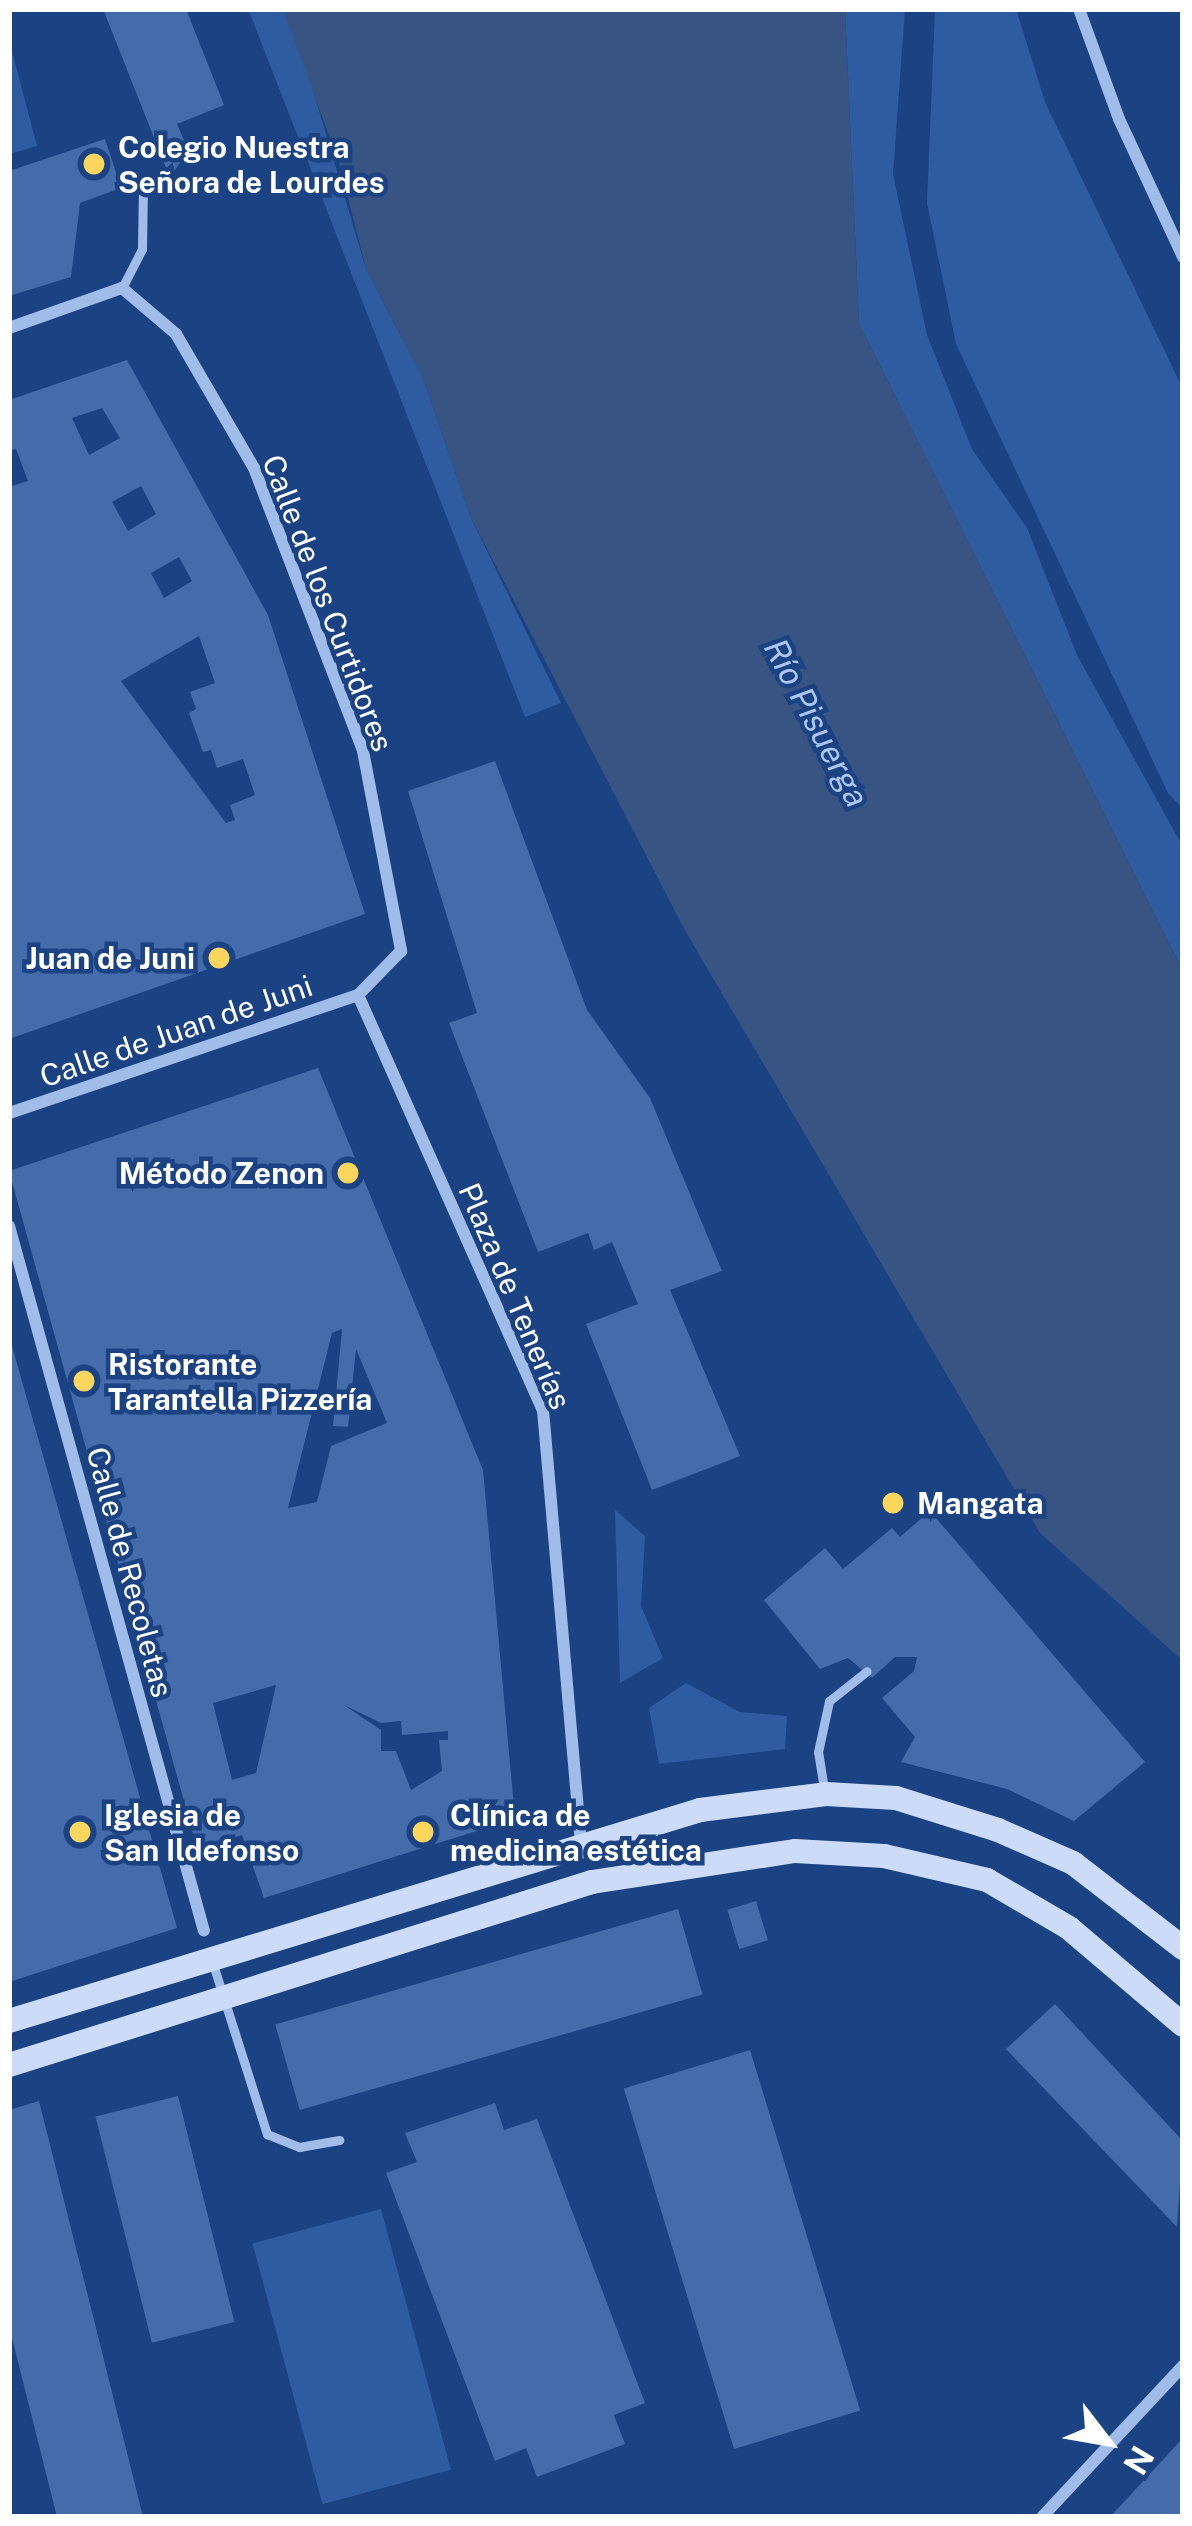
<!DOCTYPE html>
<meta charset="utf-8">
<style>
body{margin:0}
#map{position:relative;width:1192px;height:2526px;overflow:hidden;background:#1b4282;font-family:"Public Sans",sans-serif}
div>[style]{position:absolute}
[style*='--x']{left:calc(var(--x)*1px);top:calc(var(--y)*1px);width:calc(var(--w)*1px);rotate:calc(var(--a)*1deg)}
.green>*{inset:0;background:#2f5ba1;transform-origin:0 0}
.water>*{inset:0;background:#375483}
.building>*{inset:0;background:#446cab;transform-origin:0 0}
.lane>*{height:9px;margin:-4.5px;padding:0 4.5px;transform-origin:4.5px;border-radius:4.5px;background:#a0bdea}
.street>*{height:12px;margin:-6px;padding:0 6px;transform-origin:6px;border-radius:6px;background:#a0bdea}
.secondary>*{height:24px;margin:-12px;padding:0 12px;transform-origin:12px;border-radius:12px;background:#ccdcf8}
.dots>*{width:33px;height:33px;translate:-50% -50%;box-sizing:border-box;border:6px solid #1b4282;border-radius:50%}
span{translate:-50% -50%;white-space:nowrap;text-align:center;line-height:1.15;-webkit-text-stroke:9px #1b4282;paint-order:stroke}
.poi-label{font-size:30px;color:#fff;font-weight:700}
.left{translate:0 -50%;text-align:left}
.right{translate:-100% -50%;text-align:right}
.street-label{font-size:30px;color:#fff}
.water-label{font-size:33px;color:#acc8f2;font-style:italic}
.frame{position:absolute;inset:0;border:12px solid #fff;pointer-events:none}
.north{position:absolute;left:1048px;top:2382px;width:120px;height:120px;-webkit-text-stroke:9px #1b4282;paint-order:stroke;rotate:121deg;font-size:33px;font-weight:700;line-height:48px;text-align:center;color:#fff}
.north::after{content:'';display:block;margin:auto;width:42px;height:54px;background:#fff;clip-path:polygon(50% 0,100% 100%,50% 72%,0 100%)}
</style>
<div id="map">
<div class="green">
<div style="clip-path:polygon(248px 9px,283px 9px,299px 43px,366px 269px,423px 378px,471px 518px,561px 703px,525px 717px)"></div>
<div style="clip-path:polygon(845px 9px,905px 9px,893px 174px,927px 335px,972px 449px,1027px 528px,1077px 655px,1183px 847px,1183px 971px,859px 324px)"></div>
<div style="clip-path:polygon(935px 9px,1016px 9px,1045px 102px,1183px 389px,1183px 809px,1168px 793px,956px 344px,927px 203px)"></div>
<div style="clip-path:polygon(9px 40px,37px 146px,9px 154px)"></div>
<div style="clip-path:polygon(615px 1510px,645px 1536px,641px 1606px,663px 1658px,620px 1683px)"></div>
<div style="clip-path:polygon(686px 1683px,740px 1712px,787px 1716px,785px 1749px,659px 1764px,649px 1708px)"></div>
<div style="left:381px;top:2209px;width:270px;height:133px;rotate:75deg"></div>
</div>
<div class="water">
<div style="clip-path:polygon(283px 9px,845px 9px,859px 324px,1183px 971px,1183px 1661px,1040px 1533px,687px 934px,471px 518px,423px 378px,366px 269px,340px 166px)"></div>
</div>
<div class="building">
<div style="clip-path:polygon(103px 9px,186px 9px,224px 105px,177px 124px,188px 150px,170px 178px)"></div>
<div style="clip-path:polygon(105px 139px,121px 188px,80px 203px,71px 277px,9px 296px,9px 171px)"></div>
<div style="clip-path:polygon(evenodd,127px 360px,268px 615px,365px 914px,9px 1039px,9px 487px,28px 481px,16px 449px,9px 451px,9px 400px,127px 360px,102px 408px,120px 438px,89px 455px,72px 418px,102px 408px,127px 360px,141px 486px,156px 514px,128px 531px,112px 502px,141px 486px,127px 360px,179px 557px,192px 581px,164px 598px,151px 573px,179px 557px,127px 360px,199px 636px,215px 683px,190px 692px,196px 709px,189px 713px,203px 752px,211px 750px,217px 768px,243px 759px,255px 795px,230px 805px,235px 820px,226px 823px,121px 681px,199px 636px)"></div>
<div style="clip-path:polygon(495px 761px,587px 1010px,650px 1098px,722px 1271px,670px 1290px,740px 1456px,652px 1490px,586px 1324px,638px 1304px,612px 1242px,594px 1250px,588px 1233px,538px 1252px,449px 1023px,477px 1013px,408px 791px)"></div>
<div style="clip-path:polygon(evenodd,318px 1068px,483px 1470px,514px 1807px,502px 1823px,264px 1898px,242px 1835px,197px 1848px,9px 1171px,318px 1068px,342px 1329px,333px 1426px,348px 1427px,356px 1349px,387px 1423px,331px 1446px,317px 1502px,288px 1508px,332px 1333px,342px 1329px,318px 1068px,276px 1685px,256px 1773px,232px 1780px,213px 1703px,276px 1685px,318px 1068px,344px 1705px,381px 1723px,401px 1721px,402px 1735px,448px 1731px,448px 1740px,439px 1740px,442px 1771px,411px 1790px,396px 1751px,381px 1751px,381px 1730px,344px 1705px)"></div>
<div style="clip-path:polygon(10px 1339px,177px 1928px,9px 1982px,9px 1339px)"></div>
<div style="clip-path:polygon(930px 1511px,1145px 1762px,1074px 1821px,1007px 1789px,901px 1762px,915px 1737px,882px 1698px,914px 1671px,917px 1657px,895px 1657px,872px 1678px,848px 1658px,820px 1669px,764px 1600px,825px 1548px,843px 1569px,892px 1528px,900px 1537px)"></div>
<div style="left:756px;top:1901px;width:41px;height:30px;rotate:73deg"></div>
<div style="left:678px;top:1909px;width:89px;height:419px;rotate:74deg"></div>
<div style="clip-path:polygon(1055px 2004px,1183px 2141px,1177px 2227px,1006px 2049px)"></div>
<div style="left:750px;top:2050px;width:377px;height:132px;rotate:73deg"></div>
<div style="left:178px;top:2096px;width:233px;height:85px;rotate:76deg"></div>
<div style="clip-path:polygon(39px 2101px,98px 2336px,143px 2517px,57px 2517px,9px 2326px,9px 2110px)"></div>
<div style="clip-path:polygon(495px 2103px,504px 2130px,537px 2119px,645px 2403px,614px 2415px,625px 2444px,537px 2477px,526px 2448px,495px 2461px,386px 2173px,417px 2162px,405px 2133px)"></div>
<div style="clip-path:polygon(1183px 2438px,1183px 2517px,1110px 2517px)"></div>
</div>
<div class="lane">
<div style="--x:122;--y:288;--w:44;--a:-62.9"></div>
<div style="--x:142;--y:249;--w:65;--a:-89.1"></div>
<div style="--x:824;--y:1789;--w:37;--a:-99"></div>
<div style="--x:818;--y:1752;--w:52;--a:-77.8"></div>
<div style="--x:829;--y:1701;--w:48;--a:-38.3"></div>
<div style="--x:212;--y:1961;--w:182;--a:72.4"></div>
<div style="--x:267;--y:2134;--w:35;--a:22"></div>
<div style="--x:299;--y:2147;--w:41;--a:-9.9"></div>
</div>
<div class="street">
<div style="--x:1079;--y:9;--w:117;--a:70"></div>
<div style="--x:1119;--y:119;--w:152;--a:65.1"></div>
<div style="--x:9;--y:328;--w:120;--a:-19.5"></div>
<div style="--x:122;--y:288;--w:71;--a:40.4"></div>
<div style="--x:176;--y:334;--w:155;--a:59.8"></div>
<div style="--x:254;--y:468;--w:303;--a:68.9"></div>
<div style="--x:363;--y:751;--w:204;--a:79.2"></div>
<div style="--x:401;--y:951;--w:62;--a:134.3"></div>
<div style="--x:358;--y:995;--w:368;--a:161.3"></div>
<div style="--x:358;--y:995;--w:454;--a:66"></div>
<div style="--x:543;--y:1410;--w:439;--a:85"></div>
<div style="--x:581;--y:1847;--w:77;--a:13.5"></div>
<div style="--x:9;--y:1226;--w:731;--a:74.54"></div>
<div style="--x:1042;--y:2517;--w:207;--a:-47"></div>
</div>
<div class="secondary">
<div style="--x:9;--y:2021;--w:722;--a:-16.98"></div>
<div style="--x:700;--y:1810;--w:127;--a:-7.2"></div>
<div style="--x:826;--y:1794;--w:70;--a:3.3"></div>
<div style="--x:896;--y:1798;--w:107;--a:17.4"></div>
<div style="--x:998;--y:1830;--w:82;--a:23.7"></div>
<div style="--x:1073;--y:1863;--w:139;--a:37.7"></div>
<div style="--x:9;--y:2065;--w:611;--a:-17.43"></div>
<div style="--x:592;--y:1882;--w:205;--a:-8.7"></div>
<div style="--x:795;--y:1851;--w:89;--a:3.2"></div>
<div style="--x:884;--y:1856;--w:106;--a:13.1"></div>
<div style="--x:987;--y:1880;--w:95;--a:30.3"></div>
<div style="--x:1069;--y:1928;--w:150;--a:40.4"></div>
</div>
<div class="dots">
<div style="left:94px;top:164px;background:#fbd65d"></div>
<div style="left:219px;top:958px;background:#fbd65d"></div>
<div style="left:348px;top:1173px;background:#fbd65d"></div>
<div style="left:84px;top:1381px;background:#fbd65d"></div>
<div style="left:893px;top:1503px;background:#fbd65d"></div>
<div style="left:80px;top:1832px;background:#fbd65d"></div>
<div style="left:423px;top:1832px;background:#fbd65d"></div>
</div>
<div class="poi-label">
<span class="left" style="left:118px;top:164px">Colegio Nuestra<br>Señora de Lourdes</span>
<span class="right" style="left:195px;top:958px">Juan de Juni</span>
<span class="right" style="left:324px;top:1173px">Método Zenon</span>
<span class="left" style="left:108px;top:1381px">Ristorante<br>Tarantella Pizzería</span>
<span class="left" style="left:917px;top:1503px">Mangata</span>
<span class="left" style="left:104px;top:1832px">Iglesia de<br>San Ildefonso</span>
<span class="left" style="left:450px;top:1832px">Clínica de<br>medicina estética</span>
</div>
<div class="street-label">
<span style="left:328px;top:603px;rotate:69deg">Calle de los Curtidores</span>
<span style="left:176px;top:1031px;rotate:-19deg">Calle de Juan de Juni</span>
<span style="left:515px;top:1296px;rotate:67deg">Plaza de Tenerías</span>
<span style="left:130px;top:1572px;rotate:75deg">Calle de Recoletas</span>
</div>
<div class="water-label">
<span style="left:816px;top:723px;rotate:62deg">Río Pisuerga</span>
</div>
<div class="frame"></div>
<div class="north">N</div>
</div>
